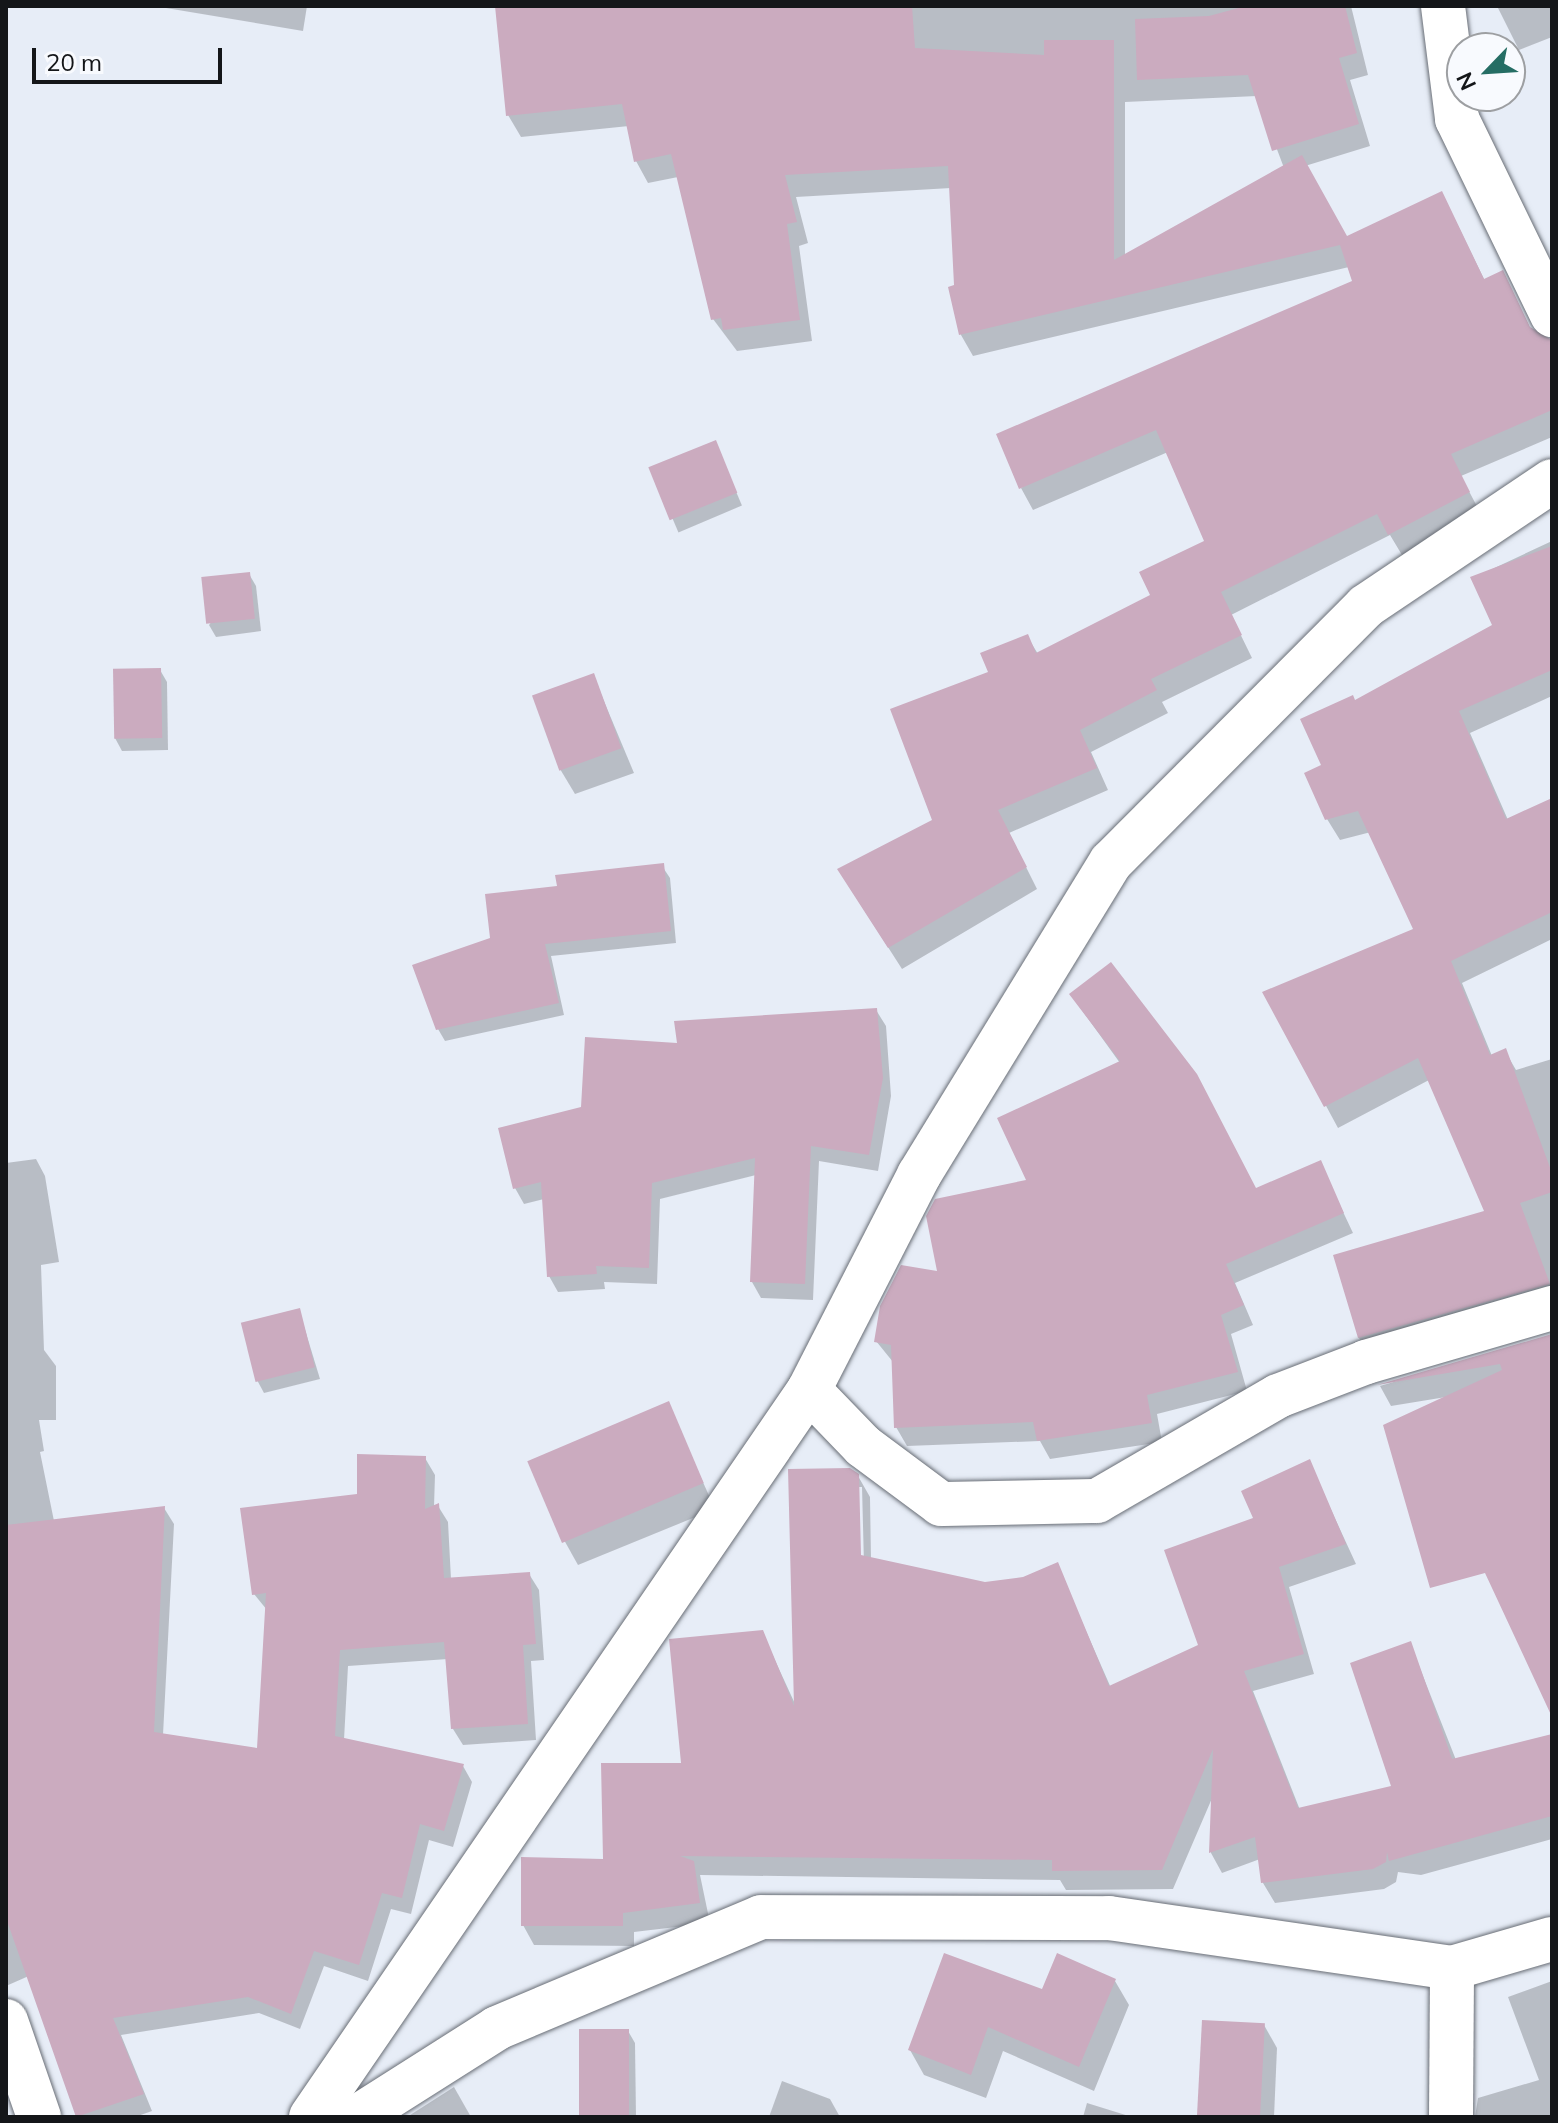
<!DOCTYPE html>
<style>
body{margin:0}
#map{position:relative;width:1558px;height:2123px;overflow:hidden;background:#e7edf7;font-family:Mulish,sans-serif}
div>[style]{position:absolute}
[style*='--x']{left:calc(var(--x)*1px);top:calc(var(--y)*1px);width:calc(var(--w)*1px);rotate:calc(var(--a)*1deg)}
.shadow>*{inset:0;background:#0003;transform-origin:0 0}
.building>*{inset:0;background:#cbabbf;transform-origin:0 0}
.roads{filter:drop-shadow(0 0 2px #686d75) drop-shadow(0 0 2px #686d75)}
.minor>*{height:44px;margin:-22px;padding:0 22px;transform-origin:22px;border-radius:22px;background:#fff}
span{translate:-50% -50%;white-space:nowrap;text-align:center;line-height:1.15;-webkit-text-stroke:6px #f8fafe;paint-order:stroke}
.frame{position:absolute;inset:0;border:8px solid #141619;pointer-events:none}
.north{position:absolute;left:1446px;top:32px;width:80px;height:80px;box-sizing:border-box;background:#f8fafe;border:2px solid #9d9fa2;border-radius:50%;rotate:245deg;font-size:22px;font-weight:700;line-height:32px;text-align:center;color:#141619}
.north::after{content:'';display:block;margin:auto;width:28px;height:36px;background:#256d64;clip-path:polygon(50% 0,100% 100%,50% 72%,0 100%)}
.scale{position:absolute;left:32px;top:48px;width:190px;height:36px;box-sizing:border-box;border:4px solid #141619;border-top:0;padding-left:10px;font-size:24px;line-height:28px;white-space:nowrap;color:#141619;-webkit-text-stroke:6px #f8fafe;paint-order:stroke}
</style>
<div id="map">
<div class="shadow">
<div style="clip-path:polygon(154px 6px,307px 6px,303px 31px)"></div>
<div style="clip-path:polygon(evenodd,497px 6px,1351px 6px,1368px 75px,1350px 80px,1370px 146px,1305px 166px,1351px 246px,1442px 193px,1485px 281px,1514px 295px,1531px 330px,1552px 342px,1552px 437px,1461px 476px,1481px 514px,1402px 555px,1390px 535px,1231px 615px,1252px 658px,1162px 702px,1168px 713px,1091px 752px,1108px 790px,1009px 833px,1037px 889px,902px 969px,852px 891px,935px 821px,991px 673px,1027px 636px,1038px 654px,1153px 596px,1206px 542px,1168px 452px,1033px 510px,1021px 488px,1354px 282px,1349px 267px,973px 356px,961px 335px,950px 288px,957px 287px,951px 188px,796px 197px,808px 243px,799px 246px,812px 341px,737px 351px,713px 319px,678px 177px,648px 183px,636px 161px,629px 126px,521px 137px,508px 115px,497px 6px,1257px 96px,1284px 168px,1125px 256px,1125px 102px,1257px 96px)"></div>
<div style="clip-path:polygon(1497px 6px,1552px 6px,1552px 37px,1519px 50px)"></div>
<div style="left:715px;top:442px;width:69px;height:69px;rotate:67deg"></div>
<div style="clip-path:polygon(1552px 541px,1552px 696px,1470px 733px,1508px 820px,1552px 800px,1552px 939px,1462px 983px,1492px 1056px,1505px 1051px,1516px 1070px,1552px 1059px,1552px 1307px,1372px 1359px,1359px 1338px,1336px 1257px,1486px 1213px,1429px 1080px,1338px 1128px,1265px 993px,1416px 930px,1371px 832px,1340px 840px,1327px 819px,1324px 766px,1355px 702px,1495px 626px,1473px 578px)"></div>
<div style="clip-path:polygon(249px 574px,256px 586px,261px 631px,216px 637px,209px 625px)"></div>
<div style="clip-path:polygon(160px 670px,167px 682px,168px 750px,122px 751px,115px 738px)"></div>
<div style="clip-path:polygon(593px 675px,634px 773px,575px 794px,560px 769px)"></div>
<div style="clip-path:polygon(662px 866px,670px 878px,676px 943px,551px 956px,564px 1015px,445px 1041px,438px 1029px,492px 939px,560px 887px)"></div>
<div style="clip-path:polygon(1071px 995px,1256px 1190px,1320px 1163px,1353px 1233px,1235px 1283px,1253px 1325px,1231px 1334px,1247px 1391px,1157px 1414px,1162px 1442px,1050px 1459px,1040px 1441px,907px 1446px,896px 1427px,893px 1362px,876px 1341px,1029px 1181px,1120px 1063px)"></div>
<div style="clip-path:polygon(876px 1010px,886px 1026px,891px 1096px,878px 1171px,819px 1161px,813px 1300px,761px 1298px,752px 1282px,756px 1175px,660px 1199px,657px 1284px,604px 1282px,605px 1289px,558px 1292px,549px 1276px,544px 1199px,524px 1204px,515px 1188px,583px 1108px,679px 1045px)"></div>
<div style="clip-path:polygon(36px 1159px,45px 1176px,59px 1262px,41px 1265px,44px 1350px,56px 1366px,56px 1420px,39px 1420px,44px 1451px,40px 1452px,54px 1521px,164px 1508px,174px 1524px,163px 1735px,259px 1751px,267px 1610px,254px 1594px,359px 1496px,425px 1458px,435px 1475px,434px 1507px,438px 1506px,448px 1522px,451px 1579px,529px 1574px,539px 1590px,544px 1660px,531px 1661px,536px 1740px,463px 1745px,453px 1729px,448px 1659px,348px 1666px,344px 1740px,463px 1766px,472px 1782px,453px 1847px,429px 1840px,411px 1914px,391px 1909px,368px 1981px,324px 1966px,300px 2029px,259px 2013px,121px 2035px,152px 2111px,135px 2117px,78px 2117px,31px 1975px,6px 1986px,6px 1163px)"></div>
<div style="clip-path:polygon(299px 1310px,320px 1379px,264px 1393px,257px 1380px)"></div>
<div style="clip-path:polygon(1552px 1336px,1552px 1466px,1446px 1397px,1391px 1406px,1380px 1386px)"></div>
<div style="clip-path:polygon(668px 1404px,715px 1509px,578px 1565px,564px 1540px)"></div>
<div style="clip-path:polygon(evenodd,1309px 1462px,1356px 1564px,1289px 1587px,1314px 1674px,1253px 1691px,1300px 1810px,1394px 1787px,1410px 1643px,1456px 1760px,1552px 1736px,1552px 1839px,1421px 1875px,1398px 1872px,1396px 1882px,1384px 1889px,1275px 1903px,1263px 1883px,1260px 1859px,1222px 1873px,1211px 1853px,1213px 1796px,1173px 1889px,1066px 1890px,1060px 1880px,700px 1875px,710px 1923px,634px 1932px,634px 1946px,534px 1945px,523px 1925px,605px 1861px,683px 1765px,762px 1632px,796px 1706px,858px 1476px,870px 1497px,871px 1559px,985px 1584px,1023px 1579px,1057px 1565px,1111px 1688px,1200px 1646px,1256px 1519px,1309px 1462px,858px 1487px,862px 1487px,864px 1565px,860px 1565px,858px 1487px)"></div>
<div style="clip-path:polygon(1115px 1981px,1129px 2005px,1094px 2091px,1003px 2051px,986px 2098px,924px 2075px,910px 2050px,1043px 1991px)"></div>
<div style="clip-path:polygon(1552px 1981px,1552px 2117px,1475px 2117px,1478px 2098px,1539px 2080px,1508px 1997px)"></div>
<div style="clip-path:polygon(1264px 2025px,1277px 2048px,1274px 2117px,1200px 2117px)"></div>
<div style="clip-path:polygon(628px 2031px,635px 2043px,636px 2117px,582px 2117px)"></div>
<div style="clip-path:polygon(782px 2081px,830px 2099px,840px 2117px,769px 2117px)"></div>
<div style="clip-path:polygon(454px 2087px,471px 2117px,407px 2117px)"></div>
<div style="clip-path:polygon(1087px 2103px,1132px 2117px,1083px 2117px)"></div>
</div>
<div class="building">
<div style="clip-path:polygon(495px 6px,912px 6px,915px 48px,1044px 55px,1044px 40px,1114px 40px,1114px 260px,1302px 155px,1347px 236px,1442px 191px,1484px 279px,1503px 270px,1530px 327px,1552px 340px,1552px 410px,1451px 454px,1470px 492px,1388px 535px,1377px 514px,1221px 592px,1242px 635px,1151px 679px,1157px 690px,1080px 730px,1097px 768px,998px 810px,1027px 867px,888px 948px,837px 869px,932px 820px,890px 709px,988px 672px,980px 653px,1028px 634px,1036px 653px,1150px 595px,1139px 572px,1204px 541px,1156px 430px,1019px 489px,996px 434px,1352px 281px,1340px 245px,959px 335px,948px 287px,954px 285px,948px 166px,785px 175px,797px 222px,787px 224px,800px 320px,723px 330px,721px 318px,711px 320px,671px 154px,634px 162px,622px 104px,506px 116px)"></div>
<div style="clip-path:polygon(1246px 6px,1345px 6px,1357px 53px,1339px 58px,1359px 124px,1272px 151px,1248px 75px,1137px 80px,1135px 19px,1209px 16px)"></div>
<div style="left:716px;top:440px;width:57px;height:73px;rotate:68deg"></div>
<div style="clip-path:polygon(1552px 546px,1552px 670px,1459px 711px,1506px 819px,1552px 798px,1552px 912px,1451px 961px,1490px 1055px,1506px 1048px,1552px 1173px,1552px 1192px,1520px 1203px,1550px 1284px,1358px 1338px,1333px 1255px,1484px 1211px,1418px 1058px,1324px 1107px,1262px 992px,1413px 929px,1358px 811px,1325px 820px,1304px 773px,1321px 765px,1300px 719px,1353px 695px,1355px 700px,1492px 625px,1470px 577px)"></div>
<div style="left:250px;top:572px;width:47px;height:49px;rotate:84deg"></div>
<div style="left:161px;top:668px;width:70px;height:48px;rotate:89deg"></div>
<div style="left:594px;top:673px;width:80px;height:66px;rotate:70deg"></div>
<div style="clip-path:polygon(664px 863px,671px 931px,545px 944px,559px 1003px,436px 1030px,412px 965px,490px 938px,485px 894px,557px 886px,555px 875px)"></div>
<div style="clip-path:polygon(1111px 962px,1197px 1074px,1256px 1188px,1321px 1160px,1344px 1213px,1226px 1264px,1244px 1305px,1221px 1315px,1238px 1372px,1147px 1395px,1152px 1423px,1037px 1441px,1033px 1422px,894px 1428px,891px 1345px,874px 1342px,880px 1306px,901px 1265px,937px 1271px,926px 1216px,935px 1199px,1026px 1180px,997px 1118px,1120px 1061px,1069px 994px)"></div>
<div style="clip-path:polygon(877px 1008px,883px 1078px,869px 1155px,811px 1146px,805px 1284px,750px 1282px,755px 1158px,652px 1183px,649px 1268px,596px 1266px,597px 1274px,547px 1277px,541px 1182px,513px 1189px,498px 1128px,581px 1107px,585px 1037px,677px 1043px,674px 1021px)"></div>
<div style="left:300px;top:1308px;width:61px;height:61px;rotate:76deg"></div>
<div style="clip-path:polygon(1552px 1334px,1552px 1717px,1485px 1573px,1430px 1588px,1383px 1425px,1502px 1370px,1500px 1364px,1377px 1385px)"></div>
<div style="left:669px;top:1401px;width:89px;height:154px;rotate:67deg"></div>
<div style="clip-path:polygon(357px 1454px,426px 1456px,425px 1509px,439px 1503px,444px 1578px,530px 1572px,536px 1644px,523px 1645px,528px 1724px,451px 1729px,444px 1642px,340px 1650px,335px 1736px,464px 1764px,444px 1831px,420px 1824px,402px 1898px,382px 1893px,359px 1965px,314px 1951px,291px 2014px,248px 1997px,113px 2018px,144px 2094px,76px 2117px,6px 1918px,6px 1525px,165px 1506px,154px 1732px,257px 1748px,266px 1593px,252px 1595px,240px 1508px,357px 1494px)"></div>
<div style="clip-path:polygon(1310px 1459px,1346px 1544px,1279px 1567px,1304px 1654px,1244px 1671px,1298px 1808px,1391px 1786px,1350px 1663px,1411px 1641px,1452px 1759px,1552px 1734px,1552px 1816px,1389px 1861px,1387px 1852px,1386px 1862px,1373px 1869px,1261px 1883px,1255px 1837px,1209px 1853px,1213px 1749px,1162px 1870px,1052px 1871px,1052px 1860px,680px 1856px,694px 1861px,700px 1903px,623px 1913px,623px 1926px,521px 1926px,521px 1857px,603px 1859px,601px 1763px,681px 1763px,669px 1639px,763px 1630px,794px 1706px,788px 1469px,850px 1468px,859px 1474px,861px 1555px,985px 1582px,1023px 1577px,1058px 1562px,1109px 1686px,1198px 1645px,1164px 1550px,1253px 1518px,1241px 1491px)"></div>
<div style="clip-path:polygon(944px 1953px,1042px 1989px,1057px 1953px,1116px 1979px,1079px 2067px,988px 2027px,971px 2075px,908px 2050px)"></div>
<div style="left:1202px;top:2020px;width:63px;height:97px;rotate:3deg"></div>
<div style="left:579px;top:2029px;width:50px;height:88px"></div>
</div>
<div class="roads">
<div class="minor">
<div style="--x:1443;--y:6;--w:114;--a:82.9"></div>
<div style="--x:1457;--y:119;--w:218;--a:64.1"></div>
<div style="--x:809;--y:1390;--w:78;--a:46"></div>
<div style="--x:863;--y:1446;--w:97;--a:36.6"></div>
<div style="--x:941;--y:1504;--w:156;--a:-1.1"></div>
<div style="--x:1097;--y:1501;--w:209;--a:-30.1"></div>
<div style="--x:1278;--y:1396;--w:94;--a:-21.1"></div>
<div style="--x:1366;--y:1362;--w:194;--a:-16.2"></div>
<div style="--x:6;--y:2021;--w:102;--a:71"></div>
<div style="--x:311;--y:2117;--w:881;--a:-55.59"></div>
<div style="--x:809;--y:1390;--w:242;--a:-62.9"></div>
<div style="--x:919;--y:1175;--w:367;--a:-58.5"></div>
<div style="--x:1111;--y:862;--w:361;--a:-45.1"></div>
<div style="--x:1366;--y:606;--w:224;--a:-33.9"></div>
<div style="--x:357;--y:2117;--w:166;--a:-32.4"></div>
<div style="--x:497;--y:2028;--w:286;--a:-22.8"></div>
<div style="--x:761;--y:1917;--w:348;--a:0.2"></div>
<div style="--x:1109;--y:1918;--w:347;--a:8.3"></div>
<div style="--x:1452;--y:1968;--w:104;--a:-16.2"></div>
<div style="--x:1451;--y:2117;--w:149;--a:-89.6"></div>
</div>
</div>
<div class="frame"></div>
<div class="north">N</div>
<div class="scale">20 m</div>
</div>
